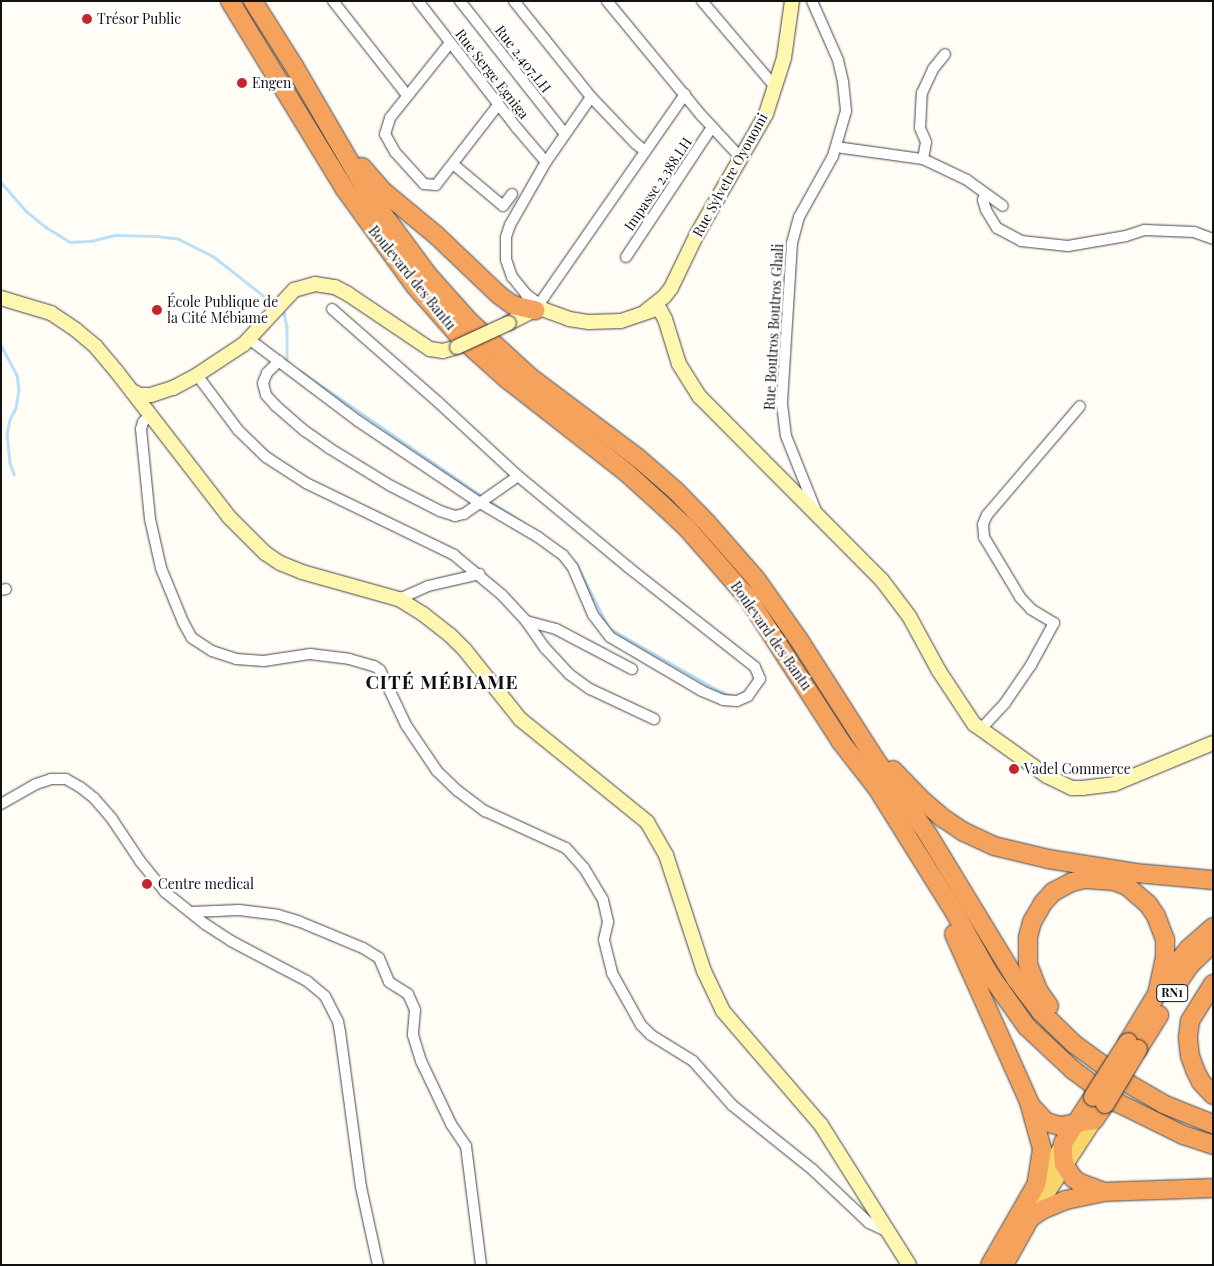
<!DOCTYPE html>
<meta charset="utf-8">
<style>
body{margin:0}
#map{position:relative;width:1214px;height:1266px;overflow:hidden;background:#fffdf5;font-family:"Playfair Display",serif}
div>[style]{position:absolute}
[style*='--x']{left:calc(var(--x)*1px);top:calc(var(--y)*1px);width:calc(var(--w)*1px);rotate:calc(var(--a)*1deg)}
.stream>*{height:2.5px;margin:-1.25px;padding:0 1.25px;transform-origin:1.25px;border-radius:1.25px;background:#b9e0f7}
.roads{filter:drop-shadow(0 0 1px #444) drop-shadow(0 0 1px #444)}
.street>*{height:10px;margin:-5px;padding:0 5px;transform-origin:5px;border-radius:5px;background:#fff}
.secondary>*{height:14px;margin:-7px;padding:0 7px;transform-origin:7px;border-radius:7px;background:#fff6b0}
.primary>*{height:15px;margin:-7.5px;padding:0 7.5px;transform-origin:7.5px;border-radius:7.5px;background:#f9d66b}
.highway>*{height:18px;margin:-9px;padding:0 9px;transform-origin:9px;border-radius:9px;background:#f5a25d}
.bridges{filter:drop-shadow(0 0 1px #333) drop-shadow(0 0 1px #333)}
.secondary-bridge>*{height:14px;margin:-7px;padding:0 7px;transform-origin:7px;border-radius:7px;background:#fff6b0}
.highway-bridge>*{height:18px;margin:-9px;padding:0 9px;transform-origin:9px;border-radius:9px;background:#f5a25d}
.dots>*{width:14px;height:14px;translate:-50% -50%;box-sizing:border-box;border:2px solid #fff;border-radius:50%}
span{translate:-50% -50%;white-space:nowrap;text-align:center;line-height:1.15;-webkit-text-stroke:5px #fff;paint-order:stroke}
.shield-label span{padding:1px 4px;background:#fff;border:1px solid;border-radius:4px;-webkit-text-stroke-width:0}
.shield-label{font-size:12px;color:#111;font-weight:700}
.poi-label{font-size:14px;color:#111}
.left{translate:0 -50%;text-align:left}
.street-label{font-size:14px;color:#111}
.district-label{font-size:19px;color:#111;font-weight:700;letter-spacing:1px}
.frame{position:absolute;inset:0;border:2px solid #111;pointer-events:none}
</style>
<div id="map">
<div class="stream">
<div style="--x:1;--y:182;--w:38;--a:49"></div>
<div style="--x:26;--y:211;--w:26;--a:39"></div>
<div style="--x:46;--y:227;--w:28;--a:32"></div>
<div style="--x:70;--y:242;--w:21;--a:-3"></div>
<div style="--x:91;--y:241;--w:25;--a:-14"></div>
<div style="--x:115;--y:235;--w:41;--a:1.4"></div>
<div style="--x:156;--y:236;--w:23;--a:7"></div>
<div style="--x:179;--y:239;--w:38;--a:27"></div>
<div style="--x:213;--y:256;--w:78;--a:38.2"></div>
<div style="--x:281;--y:310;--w:4;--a:45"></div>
<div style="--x:284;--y:313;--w:14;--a:78"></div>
<div style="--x:287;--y:327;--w:35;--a:90"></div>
<div style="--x:1;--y:345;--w:34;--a:62"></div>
<div style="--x:17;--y:375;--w:14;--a:82"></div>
<div style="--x:19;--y:389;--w:19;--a:99"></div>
<div style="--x:16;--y:408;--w:13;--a:117"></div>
<div style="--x:10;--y:420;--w:14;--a:102"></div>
<div style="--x:7;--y:434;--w:29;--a:84"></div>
<div style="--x:10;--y:463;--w:12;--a:70"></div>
<div style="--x:300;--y:371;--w:221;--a:34.5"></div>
<div style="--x:491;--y:502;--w:44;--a:33"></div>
<div style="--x:576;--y:563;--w:73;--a:63.1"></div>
<div style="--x:609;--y:628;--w:119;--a:29.8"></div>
<div style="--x:712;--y:687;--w:21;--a:25"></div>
</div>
<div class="roads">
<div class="street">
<div style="--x:333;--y:1;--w:120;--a:51.8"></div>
<div style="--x:418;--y:1;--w:160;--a:52.1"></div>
<div style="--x:516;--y:127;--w:46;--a:49.4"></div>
<div style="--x:460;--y:1;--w:169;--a:51.7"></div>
<div style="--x:514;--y:1;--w:123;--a:51.3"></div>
<div style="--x:591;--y:97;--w:64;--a:46.3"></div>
<div style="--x:635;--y:143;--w:13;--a:39"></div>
<div style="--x:607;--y:1;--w:148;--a:50.5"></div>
<div style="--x:701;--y:115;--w:59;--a:47.1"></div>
<div style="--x:702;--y:1;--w:114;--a:49.6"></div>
<div style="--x:812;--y:1;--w:64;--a:66.2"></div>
<div style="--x:838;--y:60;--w:23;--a:77"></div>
<div style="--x:843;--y:82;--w:29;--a:84"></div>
<div style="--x:846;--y:111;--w:47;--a:106.1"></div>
<div style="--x:833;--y:156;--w:70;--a:119.1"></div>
<div style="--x:799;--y:217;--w:27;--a:105"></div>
<div style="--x:792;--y:243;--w:161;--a:93.6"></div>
<div style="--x:782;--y:404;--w:32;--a:83"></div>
<div style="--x:786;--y:436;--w:81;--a:68.2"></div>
<div style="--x:450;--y:43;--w:96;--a:128.7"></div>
<div style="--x:390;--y:118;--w:17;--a:107"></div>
<div style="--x:385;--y:134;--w:21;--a:61"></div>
<div style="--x:395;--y:152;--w:43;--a:47.8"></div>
<div style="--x:424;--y:184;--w:12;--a:5"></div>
<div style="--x:436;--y:185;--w:101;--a:-52.2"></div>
<div style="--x:836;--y:147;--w:88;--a:7.9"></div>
<div style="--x:923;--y:159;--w:49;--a:25.5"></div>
<div style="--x:967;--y:180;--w:44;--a:35.8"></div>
<div style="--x:923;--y:159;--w:17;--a:-80"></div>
<div style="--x:926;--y:142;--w:15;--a:-113"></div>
<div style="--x:920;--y:128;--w:35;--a:-87"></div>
<div style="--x:922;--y:93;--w:26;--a:-65"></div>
<div style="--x:933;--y:69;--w:19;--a:-51"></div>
<div style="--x:453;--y:164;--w:65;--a:40"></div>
<div style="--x:503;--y:206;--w:15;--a:-53"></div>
<div style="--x:985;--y:194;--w:6;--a:108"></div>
<div style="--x:983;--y:200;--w:10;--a:73"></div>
<div style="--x:986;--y:210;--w:21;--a:59"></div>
<div style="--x:997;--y:228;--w:27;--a:28"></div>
<div style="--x:1021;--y:241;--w:47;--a:6.1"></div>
<div style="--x:1068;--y:246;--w:59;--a:-9.8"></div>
<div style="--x:1126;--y:236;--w:20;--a:-18"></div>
<div style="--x:1145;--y:230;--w:49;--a:2.3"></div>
<div style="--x:1194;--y:232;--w:20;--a:20"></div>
<div style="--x:626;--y:257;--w:156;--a:-56.5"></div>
<div style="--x:545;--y:308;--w:24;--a:-144"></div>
<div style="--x:526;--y:294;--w:22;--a:-129"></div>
<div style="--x:512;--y:277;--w:18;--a:-109"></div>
<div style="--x:506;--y:260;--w:23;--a:-90"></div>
<div style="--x:506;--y:237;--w:13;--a:-72"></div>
<div style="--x:510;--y:225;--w:73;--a:-60.3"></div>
<div style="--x:546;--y:162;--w:79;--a:-55.3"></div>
<div style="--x:535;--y:310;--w:263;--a:-55.2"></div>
<div style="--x:249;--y:339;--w:136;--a:37"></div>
<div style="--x:358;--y:421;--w:147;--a:33.9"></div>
<div style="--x:480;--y:503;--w:67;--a:30.4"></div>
<div style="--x:538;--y:537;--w:31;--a:36"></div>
<div style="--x:563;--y:555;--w:16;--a:52"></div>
<div style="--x:573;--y:568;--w:51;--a:66.9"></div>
<div style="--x:593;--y:615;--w:28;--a:52"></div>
<div style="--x:610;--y:637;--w:107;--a:30.4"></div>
<div style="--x:702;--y:691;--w:23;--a:23"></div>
<div style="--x:723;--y:700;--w:14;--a:4"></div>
<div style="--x:737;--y:701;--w:12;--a:-24"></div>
<div style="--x:748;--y:696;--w:21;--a:-55"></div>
<div style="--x:760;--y:679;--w:13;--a:-113"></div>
<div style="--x:755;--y:667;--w:162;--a:-141.8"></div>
<div style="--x:628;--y:567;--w:143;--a:-140.4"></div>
<div style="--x:518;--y:476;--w:109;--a:-137.2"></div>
<div style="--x:438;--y:402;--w:141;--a:-138.7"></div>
<div style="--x:279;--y:361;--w:17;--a:135"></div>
<div style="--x:267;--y:373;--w:11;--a:112"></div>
<div style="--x:263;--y:383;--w:12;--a:76"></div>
<div style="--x:266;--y:395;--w:15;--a:48"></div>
<div style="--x:276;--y:406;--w:38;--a:41"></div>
<div style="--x:305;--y:431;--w:29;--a:35"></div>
<div style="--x:329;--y:448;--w:73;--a:31.5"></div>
<div style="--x:391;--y:486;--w:55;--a:27"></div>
<div style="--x:440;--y:511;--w:16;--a:18"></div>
<div style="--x:455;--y:516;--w:9;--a:-13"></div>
<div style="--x:464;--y:514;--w:66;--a:-35.1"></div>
<div style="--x:197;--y:375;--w:69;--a:53.3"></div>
<div style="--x:238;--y:430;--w:39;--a:44"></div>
<div style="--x:266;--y:457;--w:48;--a:33"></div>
<div style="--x:306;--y:483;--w:165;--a:25.9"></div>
<div style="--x:454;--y:555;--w:62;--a:39.8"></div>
<div style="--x:502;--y:595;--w:35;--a:47"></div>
<div style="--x:526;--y:621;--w:33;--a:55"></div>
<div style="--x:545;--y:648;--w:35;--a:47"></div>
<div style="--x:569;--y:674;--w:26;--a:36"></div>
<div style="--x:590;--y:689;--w:71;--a:25.1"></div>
<div style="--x:150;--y:415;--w:10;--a:135"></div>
<div style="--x:143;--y:422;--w:7;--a:106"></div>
<div style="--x:141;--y:429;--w:90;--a:84.3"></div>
<div style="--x:150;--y:519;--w:50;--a:77.3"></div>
<div style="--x:161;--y:568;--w:58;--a:67.8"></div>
<div style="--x:183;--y:622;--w:18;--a:61"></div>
<div style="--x:192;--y:638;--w:24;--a:33"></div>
<div style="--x:212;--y:651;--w:25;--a:18"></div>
<div style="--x:236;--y:659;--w:28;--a:4"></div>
<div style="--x:264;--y:661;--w:47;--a:-8.7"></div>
<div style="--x:310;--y:654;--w:39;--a:7"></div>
<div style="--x:349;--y:659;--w:26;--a:16"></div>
<div style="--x:374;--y:666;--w:7;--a:34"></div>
<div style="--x:380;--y:670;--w:61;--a:64.7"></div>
<div style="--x:406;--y:725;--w:55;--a:56"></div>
<div style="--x:437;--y:771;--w:29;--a:44"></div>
<div style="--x:458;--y:791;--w:34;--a:37"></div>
<div style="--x:485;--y:811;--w:89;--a:24.6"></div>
<div style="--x:566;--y:848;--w:27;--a:48"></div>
<div style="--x:584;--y:868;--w:37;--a:59"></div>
<div style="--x:603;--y:900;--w:23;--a:77"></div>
<div style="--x:608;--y:922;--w:18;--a:103"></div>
<div style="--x:604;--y:940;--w:34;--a:76"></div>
<div style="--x:612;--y:973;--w:60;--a:60.9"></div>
<div style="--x:641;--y:1025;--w:14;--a:45"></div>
<div style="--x:651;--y:1035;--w:49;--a:31.8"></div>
<div style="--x:693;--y:1061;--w:59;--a:48.4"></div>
<div style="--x:732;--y:1105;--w:104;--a:38.7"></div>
<div style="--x:813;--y:1170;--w:77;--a:43.4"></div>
<div style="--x:869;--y:1223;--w:19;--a:25"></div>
<div style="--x:1;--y:590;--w:5;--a:-11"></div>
<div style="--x:399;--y:599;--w:32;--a:-24"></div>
<div style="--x:428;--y:586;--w:53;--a:-13"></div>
<div style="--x:526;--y:621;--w:31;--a:15"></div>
<div style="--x:556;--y:629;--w:86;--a:27.8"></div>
<div style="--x:980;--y:730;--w:37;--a:-47"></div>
<div style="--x:1005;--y:703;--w:46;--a:-55.6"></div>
<div style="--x:1031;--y:665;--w:48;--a:-61.3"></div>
<div style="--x:1054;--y:623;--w:27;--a:-149"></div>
<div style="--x:1031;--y:609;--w:16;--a:-133"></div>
<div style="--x:1020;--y:597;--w:70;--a:-121"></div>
<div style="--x:984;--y:537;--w:13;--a:-94"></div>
<div style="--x:983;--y:524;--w:10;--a:-66"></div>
<div style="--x:987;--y:515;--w:143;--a:-49.5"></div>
<div style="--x:1;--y:804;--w:40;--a:-29.7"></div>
<div style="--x:36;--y:784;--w:16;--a:-18"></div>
<div style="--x:51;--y:779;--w:15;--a:0"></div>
<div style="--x:66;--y:779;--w:16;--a:30"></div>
<div style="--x:80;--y:787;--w:18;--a:38"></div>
<div style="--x:94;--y:798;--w:28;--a:49"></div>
<div style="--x:112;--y:819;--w:50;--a:56.3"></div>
<div style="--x:140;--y:861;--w:40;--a:51"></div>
<div style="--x:165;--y:892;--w:51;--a:38.7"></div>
<div style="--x:205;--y:924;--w:31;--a:33"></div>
<div style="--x:231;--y:941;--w:86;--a:27.8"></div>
<div style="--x:307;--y:981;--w:23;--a:40"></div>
<div style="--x:325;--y:996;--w:28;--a:63"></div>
<div style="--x:338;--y:1021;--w:11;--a:80"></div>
<div style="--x:340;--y:1032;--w:156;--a:82.3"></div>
<div style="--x:361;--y:1187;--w:80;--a:77.7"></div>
<div style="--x:192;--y:912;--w:47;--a:-2.4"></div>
<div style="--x:239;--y:910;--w:39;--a:7"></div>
<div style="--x:278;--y:915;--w:21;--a:17"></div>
<div style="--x:298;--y:921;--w:70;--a:22.6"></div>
<div style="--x:363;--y:948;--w:19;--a:32"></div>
<div style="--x:379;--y:958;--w:26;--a:67"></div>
<div style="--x:389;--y:982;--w:22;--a:32"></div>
<div style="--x:408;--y:994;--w:17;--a:66"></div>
<div style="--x:415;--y:1010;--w:25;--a:95"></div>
<div style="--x:413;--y:1035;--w:27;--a:73"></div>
<div style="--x:421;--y:1061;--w:70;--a:64.5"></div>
<div style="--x:451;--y:1124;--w:27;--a:56"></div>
<div style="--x:466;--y:1146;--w:120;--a:82.8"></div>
</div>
<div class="secondary">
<div style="--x:1;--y:298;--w:52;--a:16.7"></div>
<div style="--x:51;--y:313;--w:30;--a:34"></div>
<div style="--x:76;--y:330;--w:26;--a:40"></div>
<div style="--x:96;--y:347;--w:33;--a:50"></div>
<div style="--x:117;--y:372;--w:183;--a:52.3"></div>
<div style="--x:229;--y:517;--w:51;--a:45"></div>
<div style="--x:265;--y:553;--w:18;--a:34"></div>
<div style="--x:280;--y:563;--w:24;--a:22"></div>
<div style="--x:302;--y:572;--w:101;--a:15.6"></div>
<div style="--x:399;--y:599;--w:28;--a:32"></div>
<div style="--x:423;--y:614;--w:34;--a:38"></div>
<div style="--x:450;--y:635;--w:21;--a:45"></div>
<div style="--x:465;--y:650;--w:88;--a:51.4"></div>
<div style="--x:520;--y:719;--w:164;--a:39"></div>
<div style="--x:647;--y:822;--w:38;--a:60"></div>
<div style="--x:666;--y:855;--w:122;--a:71.9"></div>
<div style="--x:704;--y:971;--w:44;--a:64.6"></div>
<div style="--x:723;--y:1011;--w:150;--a:49.3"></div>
<div style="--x:821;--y:1125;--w:165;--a:57.8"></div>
<div style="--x:646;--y:311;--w:23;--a:-38"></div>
<div style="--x:664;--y:297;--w:11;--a:-52"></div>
<div style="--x:671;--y:288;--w:60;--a:-64.3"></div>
<div style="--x:697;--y:234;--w:138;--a:-60.1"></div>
<div style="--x:766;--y:114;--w:59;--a:-72.2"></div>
<div style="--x:784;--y:58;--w:58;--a:-82"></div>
<div style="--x:509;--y:323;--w:29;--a:-27"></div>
<div style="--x:535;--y:310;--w:7;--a:-8"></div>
<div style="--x:542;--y:309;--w:29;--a:20"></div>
<div style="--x:569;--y:319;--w:20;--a:9"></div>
<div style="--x:589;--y:322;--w:32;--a:-2"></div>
<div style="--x:621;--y:321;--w:36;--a:-19"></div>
<div style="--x:655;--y:309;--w:5;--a:11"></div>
<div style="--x:660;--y:310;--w:10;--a:61"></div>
<div style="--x:665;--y:319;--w:47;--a:72.7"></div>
<div style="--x:679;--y:364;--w:39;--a:58"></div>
<div style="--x:700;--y:397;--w:257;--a:45.2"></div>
<div style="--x:881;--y:579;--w:46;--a:52.9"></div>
<div style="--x:909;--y:616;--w:63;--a:61.4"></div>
<div style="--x:939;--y:671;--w:64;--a:56.6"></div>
<div style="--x:974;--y:724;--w:90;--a:35.5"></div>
<div style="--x:1047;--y:776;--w:28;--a:26"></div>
<div style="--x:1072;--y:788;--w:10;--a:0"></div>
<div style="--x:1082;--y:788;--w:32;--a:-7"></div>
<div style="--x:1114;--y:784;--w:107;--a:-22.5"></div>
<div style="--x:132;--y:391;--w:9;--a:27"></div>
<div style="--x:140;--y:395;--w:11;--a:0"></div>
<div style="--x:151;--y:395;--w:23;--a:-18"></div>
<div style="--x:173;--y:388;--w:27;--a:-28"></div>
<div style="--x:197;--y:375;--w:56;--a:-33.4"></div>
<div style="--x:244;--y:344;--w:74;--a:-47.2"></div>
<div style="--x:294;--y:290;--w:22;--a:-16"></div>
<div style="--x:315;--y:284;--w:20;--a:9"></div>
<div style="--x:335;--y:287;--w:15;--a:28"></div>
<div style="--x:348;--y:294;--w:99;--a:33.9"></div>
<div style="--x:430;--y:349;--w:13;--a:9"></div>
<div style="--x:443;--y:351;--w:15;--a:-16"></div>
</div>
<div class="primary">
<div style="--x:1037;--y:1184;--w:49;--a:-57.6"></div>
<div style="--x:1030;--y:1218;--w:117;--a:-56.9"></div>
</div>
<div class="highway">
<div style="--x:230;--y:1;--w:219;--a:58.6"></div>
<div style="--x:344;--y:188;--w:121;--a:54.1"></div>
<div style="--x:415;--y:286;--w:68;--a:48.6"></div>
<div style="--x:460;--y:337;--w:64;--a:41.9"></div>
<div style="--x:508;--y:380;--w:151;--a:38"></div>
<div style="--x:627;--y:473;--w:43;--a:42.2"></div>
<div style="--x:659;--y:502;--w:38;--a:43"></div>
<div style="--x:687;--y:528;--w:93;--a:48.9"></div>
<div style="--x:748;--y:598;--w:171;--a:57.1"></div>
<div style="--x:841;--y:742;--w:58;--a:52"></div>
<div style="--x:877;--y:788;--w:147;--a:58"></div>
<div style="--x:955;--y:913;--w:71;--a:60.6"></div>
<div style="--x:990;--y:975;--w:64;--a:54.6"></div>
<div style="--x:1027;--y:1027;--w:63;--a:43.1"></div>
<div style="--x:1073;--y:1070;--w:56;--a:36.3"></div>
<div style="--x:1118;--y:1103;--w:72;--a:26.2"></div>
<div style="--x:1183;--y:1135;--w:32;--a:18"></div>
<div style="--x:253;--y:1;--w:77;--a:57.8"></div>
<div style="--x:294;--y:66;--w:149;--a:59.8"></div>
<div style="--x:369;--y:195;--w:99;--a:53.6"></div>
<div style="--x:428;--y:275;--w:63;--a:48.2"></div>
<div style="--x:470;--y:322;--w:81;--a:42.5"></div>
<div style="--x:530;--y:377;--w:135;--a:36.9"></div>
<div style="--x:638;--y:458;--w:50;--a:41"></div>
<div style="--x:676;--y:491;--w:45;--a:45.9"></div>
<div style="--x:707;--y:523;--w:74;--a:48.8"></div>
<div style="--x:756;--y:579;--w:75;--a:54.8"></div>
<div style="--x:799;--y:640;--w:141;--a:57.4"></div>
<div style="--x:875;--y:759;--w:90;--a:54.9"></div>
<div style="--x:927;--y:833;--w:170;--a:58.7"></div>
<div style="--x:1015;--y:978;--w:43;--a:52.6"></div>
<div style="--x:1041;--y:1012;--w:46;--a:44.1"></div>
<div style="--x:1074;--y:1044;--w:68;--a:36"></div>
<div style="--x:1129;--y:1084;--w:39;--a:30"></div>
<div style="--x:1163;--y:1104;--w:54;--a:21.8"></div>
<div style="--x:362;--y:167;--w:33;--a:49"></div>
<div style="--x:384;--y:192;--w:67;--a:39.6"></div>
<div style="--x:436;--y:235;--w:87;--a:43.6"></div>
<div style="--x:499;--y:295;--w:17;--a:36"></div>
<div style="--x:513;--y:305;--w:23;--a:13"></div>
<div style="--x:893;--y:770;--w:42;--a:46"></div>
<div style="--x:922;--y:800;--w:28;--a:41"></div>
<div style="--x:943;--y:818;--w:25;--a:34"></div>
<div style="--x:964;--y:832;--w:33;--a:25"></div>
<div style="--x:994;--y:846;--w:56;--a:13.5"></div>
<div style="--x:1048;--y:859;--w:89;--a:9"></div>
<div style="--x:1136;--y:873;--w:77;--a:5.2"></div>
<div style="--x:954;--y:934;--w:184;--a:65.9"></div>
<div style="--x:1029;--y:1102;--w:49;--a:74.5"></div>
<div style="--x:1042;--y:1149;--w:36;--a:99"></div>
<div style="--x:1036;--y:1185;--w:92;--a:119.9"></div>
<div style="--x:1213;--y:984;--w:44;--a:121.9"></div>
<div style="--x:1190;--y:1021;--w:17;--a:97"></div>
<div style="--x:1188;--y:1038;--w:18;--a:84"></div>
<div style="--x:1190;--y:1056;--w:15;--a:70"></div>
<div style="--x:1195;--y:1070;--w:13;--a:63"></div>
<div style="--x:1201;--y:1082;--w:18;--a:47"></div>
<div style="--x:1173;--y:990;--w:30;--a:-56"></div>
<div style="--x:1190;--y:965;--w:32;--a:-44"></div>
<div style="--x:1049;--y:1006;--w:19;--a:-125"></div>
<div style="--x:1038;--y:990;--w:28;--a:-111"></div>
<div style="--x:1028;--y:964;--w:27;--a:-90"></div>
<div style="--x:1028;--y:937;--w:16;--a:-75"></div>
<div style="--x:1032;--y:922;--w:22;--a:-60"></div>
<div style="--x:1043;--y:903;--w:15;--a:-48"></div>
<div style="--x:1053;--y:892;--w:21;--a:-28"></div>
<div style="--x:1072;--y:882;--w:13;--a:-13"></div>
<div style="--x:1085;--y:879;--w:29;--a:4"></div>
<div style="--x:1114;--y:881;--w:14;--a:21"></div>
<div style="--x:1127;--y:886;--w:28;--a:41"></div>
<div style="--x:1148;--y:904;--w:14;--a:56"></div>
<div style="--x:1156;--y:916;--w:26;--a:69"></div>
<div style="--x:1165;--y:940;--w:17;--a:90"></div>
<div style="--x:1165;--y:957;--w:38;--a:102"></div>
<div style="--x:1128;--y:1042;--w:85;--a:-58.9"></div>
<div style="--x:1172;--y:969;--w:26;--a:-51"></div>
<div style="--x:1188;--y:949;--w:33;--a:-41"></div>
<div style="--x:1138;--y:1049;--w:40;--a:-58"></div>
<div style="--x:1093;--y:1097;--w:55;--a:123.1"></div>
<div style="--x:1063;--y:1143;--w:10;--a:90"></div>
<div style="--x:1063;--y:1153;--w:11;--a:85"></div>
<div style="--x:1064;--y:1164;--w:17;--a:57"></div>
<div style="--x:1073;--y:1178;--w:9;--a:36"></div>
<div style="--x:1080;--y:1183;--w:23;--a:20"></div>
<div style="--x:1032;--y:1107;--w:21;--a:47"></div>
<div style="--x:1046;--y:1122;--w:15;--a:16"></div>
<div style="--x:1060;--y:1126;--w:35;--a:-10"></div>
<div style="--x:1094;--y:1120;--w:19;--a:-55"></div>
<div style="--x:1004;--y:1265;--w:54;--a:-61"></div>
<div style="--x:1030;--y:1218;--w:14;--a:-34"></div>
<div style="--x:1042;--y:1210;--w:26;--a:-23"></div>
<div style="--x:1066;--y:1200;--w:38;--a:-12"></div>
<div style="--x:1103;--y:1192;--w:110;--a:-2.1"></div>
</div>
</div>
<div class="bridges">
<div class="secondary-bridge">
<div style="--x:457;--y:347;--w:57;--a:-24.8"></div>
</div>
<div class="highway-bridge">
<div style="--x:1093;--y:1097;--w:65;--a:-57.5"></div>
<div style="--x:1105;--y:1104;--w:64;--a:-59"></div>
</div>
</div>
<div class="dots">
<div style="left:87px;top:19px;background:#c4262e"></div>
<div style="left:242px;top:83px;background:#c4262e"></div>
<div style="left:157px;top:310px;background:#c4262e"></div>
<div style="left:1014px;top:769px;background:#c4262e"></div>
<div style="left:147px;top:884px;background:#c4262e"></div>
</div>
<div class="shield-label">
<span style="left:1172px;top:993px">RN1</span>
</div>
<div class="poi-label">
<span class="left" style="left:97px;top:19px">Trésor Public</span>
<span class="left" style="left:252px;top:83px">Engen</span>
<span class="left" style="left:167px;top:310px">École Publique de<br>la Cité Mébiame</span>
<span class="left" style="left:1024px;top:769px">Vadel Commerce</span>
<span class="left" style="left:158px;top:884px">Centre medical</span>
</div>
<div class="street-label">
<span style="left:523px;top:59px;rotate:52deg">Rue 2.407.LH</span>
<span style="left:492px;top:74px;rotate:52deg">Rue Serge Egniga</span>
<span style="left:730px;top:175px;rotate:-61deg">Rue Sylvetre Oyouomi</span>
<span style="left:658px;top:184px;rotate:-56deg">Impasse 2.388.LH</span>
<span style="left:412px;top:278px;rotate:51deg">Boulevard des Bantu</span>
<span style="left:774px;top:327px;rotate:-87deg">Rue Boutros Boutros Ghali</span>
<span style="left:771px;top:636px;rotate:55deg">Boulevard des Bantu</span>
</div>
<div class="district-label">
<span style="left:442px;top:682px">CITÉ MÉBIAME</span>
</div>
<div class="frame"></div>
</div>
